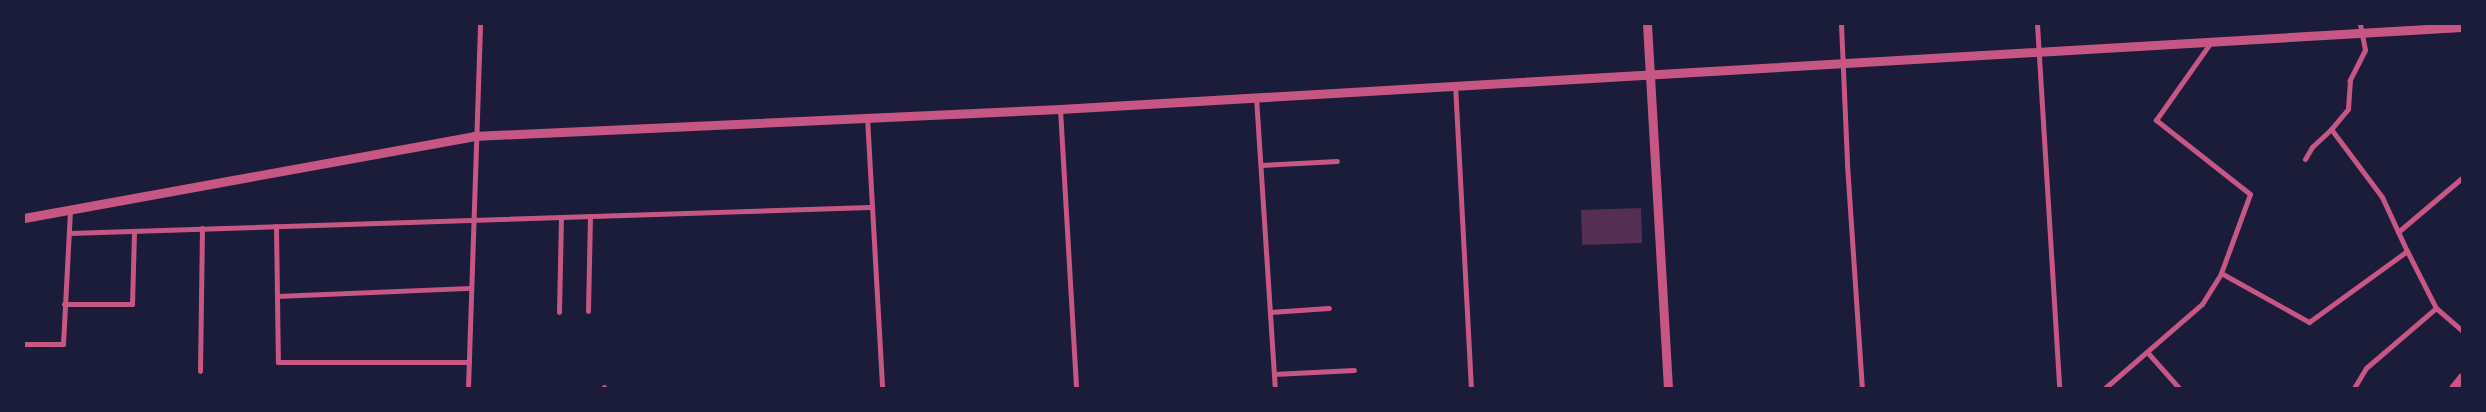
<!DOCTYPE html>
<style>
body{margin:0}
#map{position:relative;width:2486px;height:412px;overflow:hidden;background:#1b1b3a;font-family:Signika,sans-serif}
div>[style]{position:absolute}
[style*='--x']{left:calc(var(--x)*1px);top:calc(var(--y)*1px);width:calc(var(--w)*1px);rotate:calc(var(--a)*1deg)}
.building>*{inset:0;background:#542f53;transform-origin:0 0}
.minor>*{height:5px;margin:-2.5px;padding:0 2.5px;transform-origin:2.5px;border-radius:2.5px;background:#c65784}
.tertiary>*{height:9px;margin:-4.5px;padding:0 4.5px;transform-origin:4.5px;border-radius:4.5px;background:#c65784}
span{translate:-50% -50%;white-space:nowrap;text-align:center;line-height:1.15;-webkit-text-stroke:5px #1b1b3a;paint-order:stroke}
.frame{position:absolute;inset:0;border:25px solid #1b1b3a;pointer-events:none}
</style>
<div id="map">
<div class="building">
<div style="left:1641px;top:208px;width:35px;height:60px;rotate:88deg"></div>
</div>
<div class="minor">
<div style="--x:1841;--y:24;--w:140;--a:87.5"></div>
<div style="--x:1847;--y:164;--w:225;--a:86.2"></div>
<div style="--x:2037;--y:24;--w:365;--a:86.5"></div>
<div style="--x:2360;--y:24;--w:26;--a:79"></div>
<div style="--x:2365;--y:50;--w:34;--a:117"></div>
<div style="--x:2350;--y:80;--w:29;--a:94"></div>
<div style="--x:2348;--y:109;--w:26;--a:130"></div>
<div style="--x:2331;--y:129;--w:85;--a:53.1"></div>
<div style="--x:2382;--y:197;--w:60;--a:65.2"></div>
<div style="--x:1455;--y:84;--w:304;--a:87"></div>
<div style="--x:1256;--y:97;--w:292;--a:86.3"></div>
<div style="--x:1060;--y:109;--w:279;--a:86.7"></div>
<div style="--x:867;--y:117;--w:271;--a:86.8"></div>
<div style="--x:2305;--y:159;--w:14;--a:-60"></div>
<div style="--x:2312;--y:147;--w:26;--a:-43"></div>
<div style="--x:1261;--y:165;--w:76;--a:-3"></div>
<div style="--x:276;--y:226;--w:136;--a:89.2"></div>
<div style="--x:278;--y:362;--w:191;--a:0"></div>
<div style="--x:2398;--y:232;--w:84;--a:-40.2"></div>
<div style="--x:69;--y:233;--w:801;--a:-1.86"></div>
<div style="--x:2221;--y:273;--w:101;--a:29.1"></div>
<div style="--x:2309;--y:322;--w:121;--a:-35.9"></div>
<div style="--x:2407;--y:251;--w:64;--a:63"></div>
<div style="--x:2436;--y:308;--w:35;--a:41"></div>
<div style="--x:277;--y:296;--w:194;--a:-2.4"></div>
<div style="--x:64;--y:304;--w:68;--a:0"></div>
<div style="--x:132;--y:304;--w:72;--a:-88.4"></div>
<div style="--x:588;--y:311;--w:95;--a:-88.8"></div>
<div style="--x:559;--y:312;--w:95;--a:-88.8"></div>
<div style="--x:1270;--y:312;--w:59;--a:-3.9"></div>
<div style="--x:24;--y:344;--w:39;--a:0"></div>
<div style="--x:63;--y:344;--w:133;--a:-87"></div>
<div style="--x:2148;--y:353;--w:47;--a:48.5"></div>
<div style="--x:200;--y:371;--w:143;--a:-89.2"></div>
<div style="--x:1274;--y:374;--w:80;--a:-2.9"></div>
<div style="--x:604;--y:387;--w:1;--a:90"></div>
<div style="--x:468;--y:388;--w:364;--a:-88.1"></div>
<div style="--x:2105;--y:388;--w:128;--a:-40.9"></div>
<div style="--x:2202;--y:304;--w:36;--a:-58"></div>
<div style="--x:2221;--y:273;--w:84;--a:-69.8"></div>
<div style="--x:2250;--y:194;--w:120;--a:-141.8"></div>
<div style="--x:2156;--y:120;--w:95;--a:-54.8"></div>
<div style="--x:2354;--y:388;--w:23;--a:-59"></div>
<div style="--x:2366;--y:368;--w:92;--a:-40.6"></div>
</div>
<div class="tertiary">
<div style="--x:1647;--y:24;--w:365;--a:86.7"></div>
<div style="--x:24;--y:218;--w:457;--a:-10.3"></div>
<div style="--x:474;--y:136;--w:587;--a:-2.64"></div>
<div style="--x:1060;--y:109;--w:1404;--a:-3.35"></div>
<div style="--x:2453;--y:388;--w:14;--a:-51"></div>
</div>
<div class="frame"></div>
</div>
